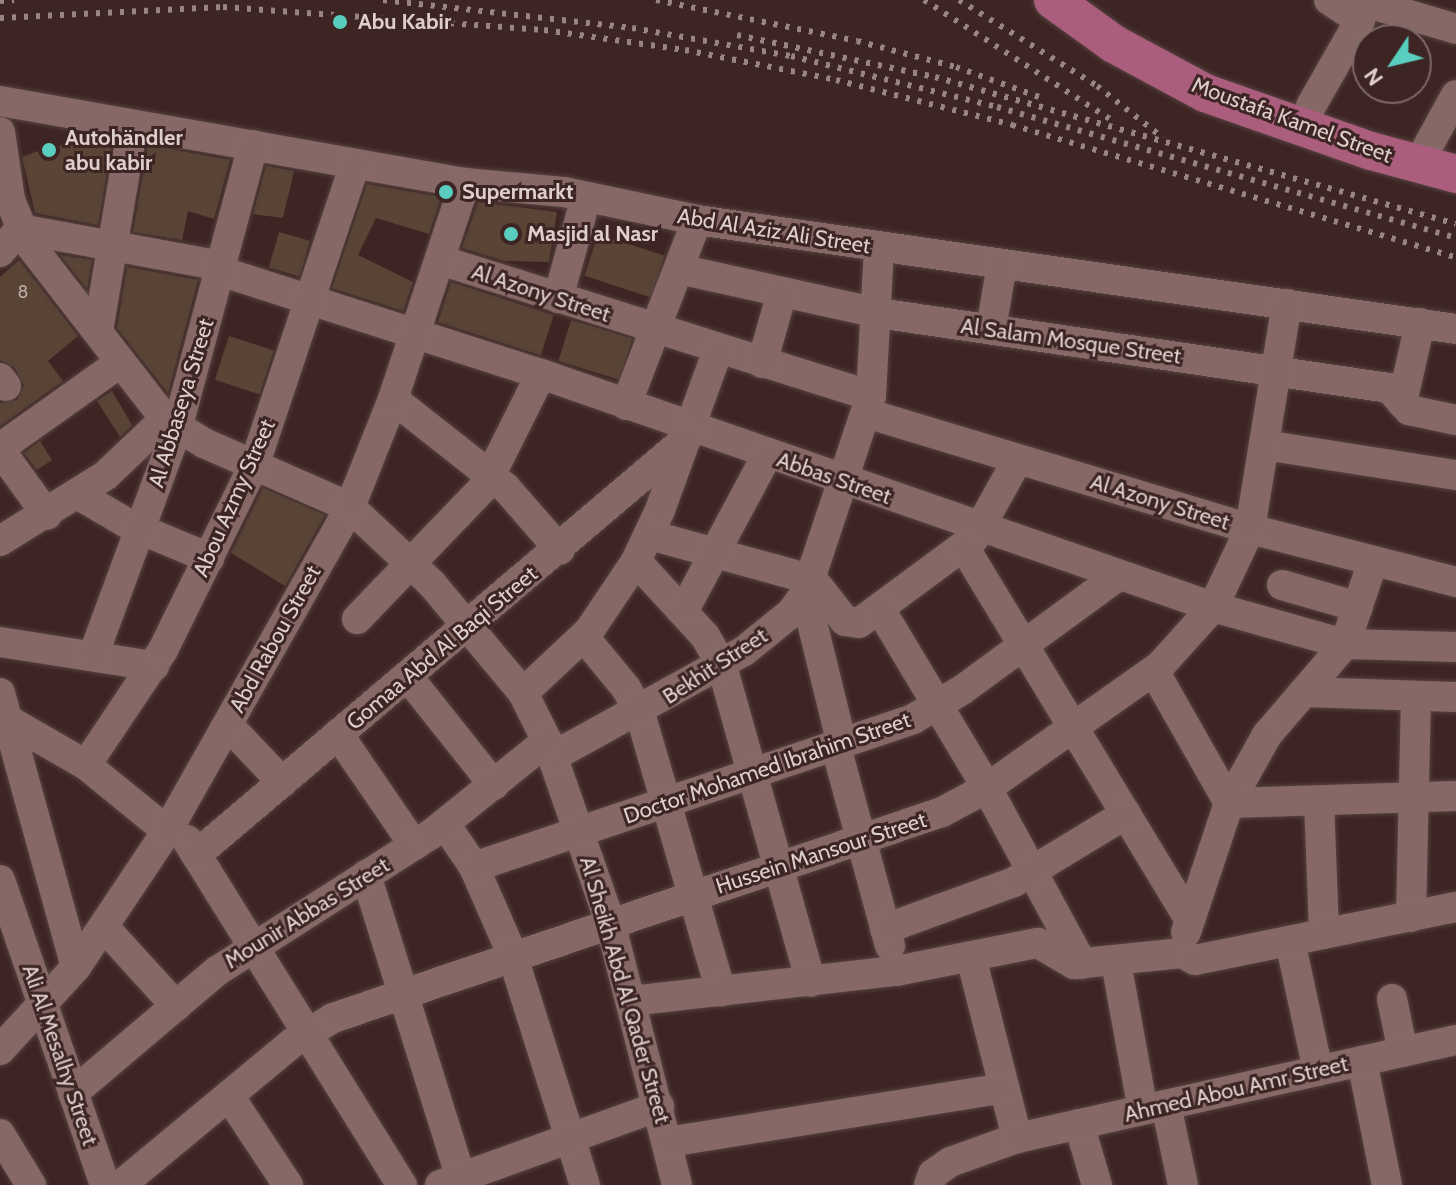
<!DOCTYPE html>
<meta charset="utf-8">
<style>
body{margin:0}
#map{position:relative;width:1456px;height:1185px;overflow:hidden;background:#3d2523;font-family:Cabin,sans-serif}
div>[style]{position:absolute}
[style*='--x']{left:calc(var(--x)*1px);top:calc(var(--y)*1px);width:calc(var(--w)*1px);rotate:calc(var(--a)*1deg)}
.building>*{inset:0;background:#594436;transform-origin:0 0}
.roads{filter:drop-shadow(0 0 2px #574341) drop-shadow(0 0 2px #574341)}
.minor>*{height:30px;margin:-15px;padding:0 15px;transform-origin:15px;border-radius:15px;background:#866967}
.major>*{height:38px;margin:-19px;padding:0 19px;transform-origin:19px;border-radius:19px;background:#ab5d7d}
.rail>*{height:6px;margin-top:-3px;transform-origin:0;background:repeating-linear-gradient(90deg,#988482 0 4px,transparent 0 12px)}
.dots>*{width:22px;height:22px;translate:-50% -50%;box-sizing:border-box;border:4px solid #3d2523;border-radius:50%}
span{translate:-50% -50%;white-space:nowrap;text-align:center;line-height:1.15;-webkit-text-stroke:6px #3d2523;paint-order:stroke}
.number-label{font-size:18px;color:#bcaba6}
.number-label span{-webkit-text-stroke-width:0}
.poi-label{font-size:22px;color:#ddcdcb;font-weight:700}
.left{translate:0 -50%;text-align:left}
.street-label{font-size:22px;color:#ddcdcb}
.north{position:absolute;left:1352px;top:24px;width:80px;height:80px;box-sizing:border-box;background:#3d2523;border:2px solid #7d6866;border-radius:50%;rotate:235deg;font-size:22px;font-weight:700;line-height:32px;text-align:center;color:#ddcdcb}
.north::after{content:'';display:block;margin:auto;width:28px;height:36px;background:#59cebe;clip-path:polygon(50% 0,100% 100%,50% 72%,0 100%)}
</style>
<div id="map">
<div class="building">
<div style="clip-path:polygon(112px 143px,98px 225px,35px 213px,22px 157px,51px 146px)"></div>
<div style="clip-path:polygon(148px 145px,230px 160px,214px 219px,188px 211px,182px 240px,133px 232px)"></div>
<div style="clip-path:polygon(266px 166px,294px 171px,283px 218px,253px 214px)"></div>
<div style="clip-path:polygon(367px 184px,441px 197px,429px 234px,376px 218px,358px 255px,413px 282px,403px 311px,332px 288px)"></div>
<div style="clip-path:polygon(478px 202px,557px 212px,549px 262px,504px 261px,462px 248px)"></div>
<div style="left:279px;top:232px;width:32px;height:37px;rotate:16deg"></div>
<div style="left:598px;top:234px;width:70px;height:44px;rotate:18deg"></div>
<div style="clip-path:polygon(60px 255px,92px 260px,87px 289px)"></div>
<div style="clip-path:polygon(19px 260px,78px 336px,48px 361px,63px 381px,0 426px,0 403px,17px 400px,24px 385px,14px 367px,0 360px,0 277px)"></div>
<div style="clip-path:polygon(127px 267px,198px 280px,168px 393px,117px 328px)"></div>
<div style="left:451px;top:282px;width:108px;height:42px;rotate:18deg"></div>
<div style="left:571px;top:320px;width:64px;height:43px;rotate:17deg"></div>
<div style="left:229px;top:336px;width:47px;height:46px;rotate:18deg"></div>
<div style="clip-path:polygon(112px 391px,132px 425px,120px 437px,97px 401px)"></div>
<div style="clip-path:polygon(40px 441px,52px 460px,37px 470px,24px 453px)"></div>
<div style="clip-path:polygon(263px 488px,325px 515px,285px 586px,231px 553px)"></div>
</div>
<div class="roads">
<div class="minor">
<div style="--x:1329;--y:0;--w:37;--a:33"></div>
<div style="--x:1365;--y:2;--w:95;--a:16.5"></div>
<div style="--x:0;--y:101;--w:472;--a:10"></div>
<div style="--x:465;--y:183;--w:99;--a:5.2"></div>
<div style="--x:564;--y:192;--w:136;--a:11.9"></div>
<div style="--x:697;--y:220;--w:767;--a:8.17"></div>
<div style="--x:1311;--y:106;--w:99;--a:-60.3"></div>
<div style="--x:1360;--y:20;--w:21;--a:-76"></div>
<div style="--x:0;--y:132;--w:69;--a:81.6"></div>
<div style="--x:10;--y:200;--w:44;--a:67.5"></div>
<div style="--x:27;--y:241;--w:225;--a:52.2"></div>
<div style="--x:165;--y:419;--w:46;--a:31.6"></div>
<div style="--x:204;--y:443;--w:159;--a:23.7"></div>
<div style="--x:350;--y:507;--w:112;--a:43.2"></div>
<div style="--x:432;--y:584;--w:142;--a:50.1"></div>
<div style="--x:523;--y:693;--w:54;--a:63.4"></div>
<div style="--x:547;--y:741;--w:192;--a:70.8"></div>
<div style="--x:610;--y:922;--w:271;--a:75.7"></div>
<div style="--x:1428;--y:146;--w:58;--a:-61.2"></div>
<div style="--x:0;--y:252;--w:30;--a:-49"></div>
<div style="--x:20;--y:229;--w:204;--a:10.4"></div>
<div style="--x:440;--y:260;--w:452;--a:17.5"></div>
<div style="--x:679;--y:269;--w:204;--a:12.5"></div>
<div style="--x:878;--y:313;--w:516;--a:8.35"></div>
<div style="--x:1389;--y:388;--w:30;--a:48"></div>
<div style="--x:1409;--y:410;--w:48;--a:12"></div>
<div style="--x:220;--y:271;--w:337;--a:17.8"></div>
<div style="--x:541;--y:374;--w:711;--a:19.12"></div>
<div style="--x:1213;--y:607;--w:137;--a:15.7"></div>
<div style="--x:1345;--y:644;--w:111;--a:1.5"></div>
<div style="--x:558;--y:298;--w:104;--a:-74.4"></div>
<div style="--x:991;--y:329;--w:66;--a:-80.4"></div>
<div style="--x:98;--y:331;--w:209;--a:-80.4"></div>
<div style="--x:762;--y:363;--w:73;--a:-74.1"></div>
<div style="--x:0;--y:378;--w:10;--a:53"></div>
<div style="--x:393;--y:399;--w:144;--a:38.2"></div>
<div style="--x:506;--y:488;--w:82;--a:48.9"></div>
<div style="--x:1402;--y:403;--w:82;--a:-77.3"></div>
<div style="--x:626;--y:405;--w:198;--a:-69"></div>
<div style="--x:866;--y:413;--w:401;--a:16.8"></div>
<div style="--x:1250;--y:529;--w:213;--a:14.4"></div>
<div style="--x:1264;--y:445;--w:194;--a:8.9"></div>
<div style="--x:0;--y:448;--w:148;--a:-35.4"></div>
<div style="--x:0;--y:450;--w:80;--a:54.1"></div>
<div style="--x:79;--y:495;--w:59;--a:30.5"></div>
<div style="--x:130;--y:525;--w:86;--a:22.7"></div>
<div style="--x:650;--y:535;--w:169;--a:15.4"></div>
<div style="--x:813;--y:580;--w:52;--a:52"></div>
<div style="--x:845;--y:621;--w:14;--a:8"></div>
<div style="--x:859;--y:623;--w:143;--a:-36.5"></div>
<div style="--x:974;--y:538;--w:90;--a:-60.9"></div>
<div style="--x:0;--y:541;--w:125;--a:-31.9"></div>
<div style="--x:106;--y:475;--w:81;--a:-43.5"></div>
<div style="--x:964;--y:547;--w:436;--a:58.8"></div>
<div style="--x:636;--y:561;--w:102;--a:47.4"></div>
<div style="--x:705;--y:636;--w:34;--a:60"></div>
<div style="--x:722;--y:666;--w:328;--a:74.3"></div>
<div style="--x:1373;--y:561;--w:88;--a:108.6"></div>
<div style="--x:1345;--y:644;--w:120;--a:130.6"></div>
<div style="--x:1267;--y:735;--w:78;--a:119.2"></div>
<div style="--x:1229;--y:803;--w:227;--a:-1.8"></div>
<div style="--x:1282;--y:585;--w:79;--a:16.1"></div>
<div style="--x:805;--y:594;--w:155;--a:76.2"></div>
<div style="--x:880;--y:609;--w:209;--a:59.1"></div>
<div style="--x:987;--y:788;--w:200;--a:61.6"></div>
<div style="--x:684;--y:610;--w:176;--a:-61.8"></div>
<div style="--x:357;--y:619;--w:185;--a:-46.1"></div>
<div style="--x:485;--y:486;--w:125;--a:-63.4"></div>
<div style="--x:584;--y:637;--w:66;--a:50.5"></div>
<div style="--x:626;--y:688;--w:29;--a:61"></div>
<div style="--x:640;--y:713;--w:290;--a:73.8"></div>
<div style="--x:0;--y:642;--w:156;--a:8.9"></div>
<div style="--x:93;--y:656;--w:242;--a:-69.7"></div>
<div style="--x:177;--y:429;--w:294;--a:-75"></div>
<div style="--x:1154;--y:671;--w:152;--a:60.4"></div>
<div style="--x:1229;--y:803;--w:136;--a:108.4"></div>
<div style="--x:408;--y:677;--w:138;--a:51.5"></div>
<div style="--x:1304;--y:692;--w:152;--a:1.9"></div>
<div style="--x:0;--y:693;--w:284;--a:74.5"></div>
<div style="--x:523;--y:693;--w:91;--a:-43.2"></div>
<div style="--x:589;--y:631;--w:84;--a:-56.1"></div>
<div style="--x:636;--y:561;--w:56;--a:-64.8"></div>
<div style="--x:660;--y:510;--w:170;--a:-70.1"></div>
<div style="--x:8;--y:720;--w:90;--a:30"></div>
<div style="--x:86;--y:765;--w:104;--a:39.2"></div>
<div style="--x:228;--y:725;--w:79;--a:46.5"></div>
<div style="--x:338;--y:734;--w:135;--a:55.6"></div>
<div style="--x:836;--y:747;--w:206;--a:74.8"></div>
<div style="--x:552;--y:757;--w:219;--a:-28.9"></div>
<div style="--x:744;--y:651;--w:60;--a:-39"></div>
<div style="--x:791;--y:613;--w:24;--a:-54"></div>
<div style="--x:805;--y:594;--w:209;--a:-71.6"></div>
<div style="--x:871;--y:396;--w:149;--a:-86.9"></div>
<div style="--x:86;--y:765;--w:138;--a:-56.2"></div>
<div style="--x:163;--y:650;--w:208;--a:-63.8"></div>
<div style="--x:255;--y:463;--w:315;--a:-71.5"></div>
<div style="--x:1319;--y:801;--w:133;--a:87.8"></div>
<div style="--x:445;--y:824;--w:52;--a:56"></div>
<div style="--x:474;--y:867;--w:95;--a:66.4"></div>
<div style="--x:512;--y:954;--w:242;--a:72.5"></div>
<div style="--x:187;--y:840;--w:407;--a:58.1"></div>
<div style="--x:196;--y:855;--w:643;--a:-40.33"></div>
<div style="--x:474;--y:867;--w:463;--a:-18.6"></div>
<div style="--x:913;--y:719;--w:57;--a:-30.6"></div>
<div style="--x:962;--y:690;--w:195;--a:-36.2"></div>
<div style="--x:366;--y:875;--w:325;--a:72.6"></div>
<div style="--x:0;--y:880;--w:323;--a:71"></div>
<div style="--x:1411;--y:917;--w:221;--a:-88.7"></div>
<div style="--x:104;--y:927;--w:107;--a:47.7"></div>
<div style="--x:885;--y:929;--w:137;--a:-20"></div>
<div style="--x:1014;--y:882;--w:131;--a:-31.3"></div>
<div style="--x:1290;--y:941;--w:133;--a:77.8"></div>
<div style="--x:971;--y:957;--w:187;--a:75.7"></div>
<div style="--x:1116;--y:962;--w:150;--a:79.7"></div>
<div style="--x:1392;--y:999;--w:54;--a:78.3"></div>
<div style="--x:631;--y:1001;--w:267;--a:-6.5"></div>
<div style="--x:896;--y:971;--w:145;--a:-11.2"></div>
<div style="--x:1038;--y:943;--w:42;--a:30.3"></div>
<div style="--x:1074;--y:964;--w:109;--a:-5.8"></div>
<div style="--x:1182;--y:953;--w:15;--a:28"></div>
<div style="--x:1195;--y:960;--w:266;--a:-11.5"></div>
<div style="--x:0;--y:1050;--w:113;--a:-47.5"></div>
<div style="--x:76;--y:967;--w:164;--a:-56.2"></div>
<div style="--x:167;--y:831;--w:372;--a:-60.5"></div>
<div style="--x:350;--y:507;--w:116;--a:-68.3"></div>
<div style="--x:393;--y:399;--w:228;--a:-71.6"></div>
<div style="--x:1362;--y:1061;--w:126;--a:78.6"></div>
<div style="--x:73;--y:1093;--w:189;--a:-40.3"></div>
<div style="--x:217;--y:971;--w:253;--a:-32.6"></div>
<div style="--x:430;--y:835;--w:150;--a:-38.8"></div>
<div style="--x:229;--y:1096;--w:107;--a:56.5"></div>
<div style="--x:1166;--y:1105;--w:82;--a:78"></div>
<div style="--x:1079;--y:1124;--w:64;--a:73.6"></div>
<div style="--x:0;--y:1134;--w:60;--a:58.7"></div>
<div style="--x:668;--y:1142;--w:340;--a:-9.1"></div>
<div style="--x:121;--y:1185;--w:222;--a:-39.7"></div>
<div style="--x:292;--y:1043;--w:48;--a:-31.4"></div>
<div style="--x:333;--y:1018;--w:643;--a:-18.69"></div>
<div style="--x:942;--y:812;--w:51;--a:-28.1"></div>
<div style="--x:987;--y:788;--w:212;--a:-35.2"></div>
<div style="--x:1160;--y:666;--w:79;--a:-48.1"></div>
<div style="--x:1213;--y:607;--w:86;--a:-64.6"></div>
<div style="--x:1250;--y:529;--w:228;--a:-80.7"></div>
<div style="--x:440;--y:1185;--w:233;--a:-19.8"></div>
<div style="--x:929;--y:1185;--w:12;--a:-70"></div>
<div style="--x:933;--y:1174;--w:21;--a:-35"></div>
<div style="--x:950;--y:1162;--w:71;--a:-19.7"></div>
<div style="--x:1017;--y:1138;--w:450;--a:-12.6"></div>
</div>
<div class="major">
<div style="--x:1053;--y:0;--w:75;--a:35.8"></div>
<div style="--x:1114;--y:44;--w:103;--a:28.3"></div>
<div style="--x:1205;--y:93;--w:176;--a:19.3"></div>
<div style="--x:1371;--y:151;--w:88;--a:15.1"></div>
</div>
</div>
<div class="rail">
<div style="--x:383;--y:0;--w:251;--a:6.4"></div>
<div style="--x:632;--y:28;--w:161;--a:10"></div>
<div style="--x:791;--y:56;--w:212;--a:13.9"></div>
<div style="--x:997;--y:107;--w:477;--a:15.9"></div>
<div style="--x:656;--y:0;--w:205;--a:11.5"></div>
<div style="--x:857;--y:41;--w:102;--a:14.7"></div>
<div style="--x:956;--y:67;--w:91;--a:19.8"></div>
<div style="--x:924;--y:0;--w:224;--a:32.6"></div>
<div style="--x:959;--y:0;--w:163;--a:31.9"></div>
<div style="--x:1097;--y:86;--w:84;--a:38.2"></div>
<div style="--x:0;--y:1;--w:14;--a:-4"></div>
<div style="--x:0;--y:18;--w:223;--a:-2.8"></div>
<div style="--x:223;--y:7;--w:322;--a:4.1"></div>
<div style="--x:544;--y:30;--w:142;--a:8.1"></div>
<div style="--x:685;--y:50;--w:154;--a:11.2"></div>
<div style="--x:836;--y:80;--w:182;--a:14.3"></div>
<div style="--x:1012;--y:125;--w:463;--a:16.6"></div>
<div style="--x:737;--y:35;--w:202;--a:12"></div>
<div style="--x:935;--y:77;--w:541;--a:15.76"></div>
</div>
<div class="dots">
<div style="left:340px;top:22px;background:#59cebe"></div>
<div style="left:49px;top:150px;background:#59cebe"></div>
<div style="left:446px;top:192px;background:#59cebe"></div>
<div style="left:511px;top:234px;background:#59cebe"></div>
</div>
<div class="number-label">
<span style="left:23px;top:292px">8</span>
</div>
<div class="poi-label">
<span class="left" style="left:358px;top:22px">Abu Kabir</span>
<span class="left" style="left:65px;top:150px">Autohändler<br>abu kabir</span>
<span class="left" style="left:462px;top:192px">Supermarkt</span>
<span class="left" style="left:527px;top:234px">Masjid al Nasr</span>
</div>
<div class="street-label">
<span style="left:1292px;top:120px;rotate:20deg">Moustafa Kamel Street</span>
<span style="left:774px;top:231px;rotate:9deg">Abd Al Aziz Ali Street</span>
<span style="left:541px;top:293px;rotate:18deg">Al Azony Street</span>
<span style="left:1071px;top:341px;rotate:8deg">Al Salam Mosque Street</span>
<span style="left:181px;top:403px;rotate:-73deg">Al Abbaseya Street</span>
<span style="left:834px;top:478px;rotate:19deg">Abbas Street</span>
<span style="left:234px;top:498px;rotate:-66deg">Abou Azmy Street</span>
<span style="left:1160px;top:502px;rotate:17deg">Al Azony Street</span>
<span style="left:275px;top:639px;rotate:-61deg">Abd Rabou Street</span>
<span style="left:442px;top:648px;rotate:-40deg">Gomaa Abd Al Baqi Street</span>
<span style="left:715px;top:666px;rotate:-33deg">Bekhit Street</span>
<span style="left:767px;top:768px;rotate:-19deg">Doctor Mohamed Ibrahim Street</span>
<span style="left:821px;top:853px;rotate:-18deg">Hussein Mansour Street</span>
<span style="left:307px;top:913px;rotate:-32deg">Mounir Abbas Street</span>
<span style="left:625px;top:990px;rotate:74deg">Al Sheikh Abd Al Qader Street</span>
<span style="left:60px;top:1055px;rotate:71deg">Ali Al Mesalhy Street</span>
<span style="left:1236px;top:1089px;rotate:-13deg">Ahmed Abou Amr Street</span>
</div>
<div class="north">N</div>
</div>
